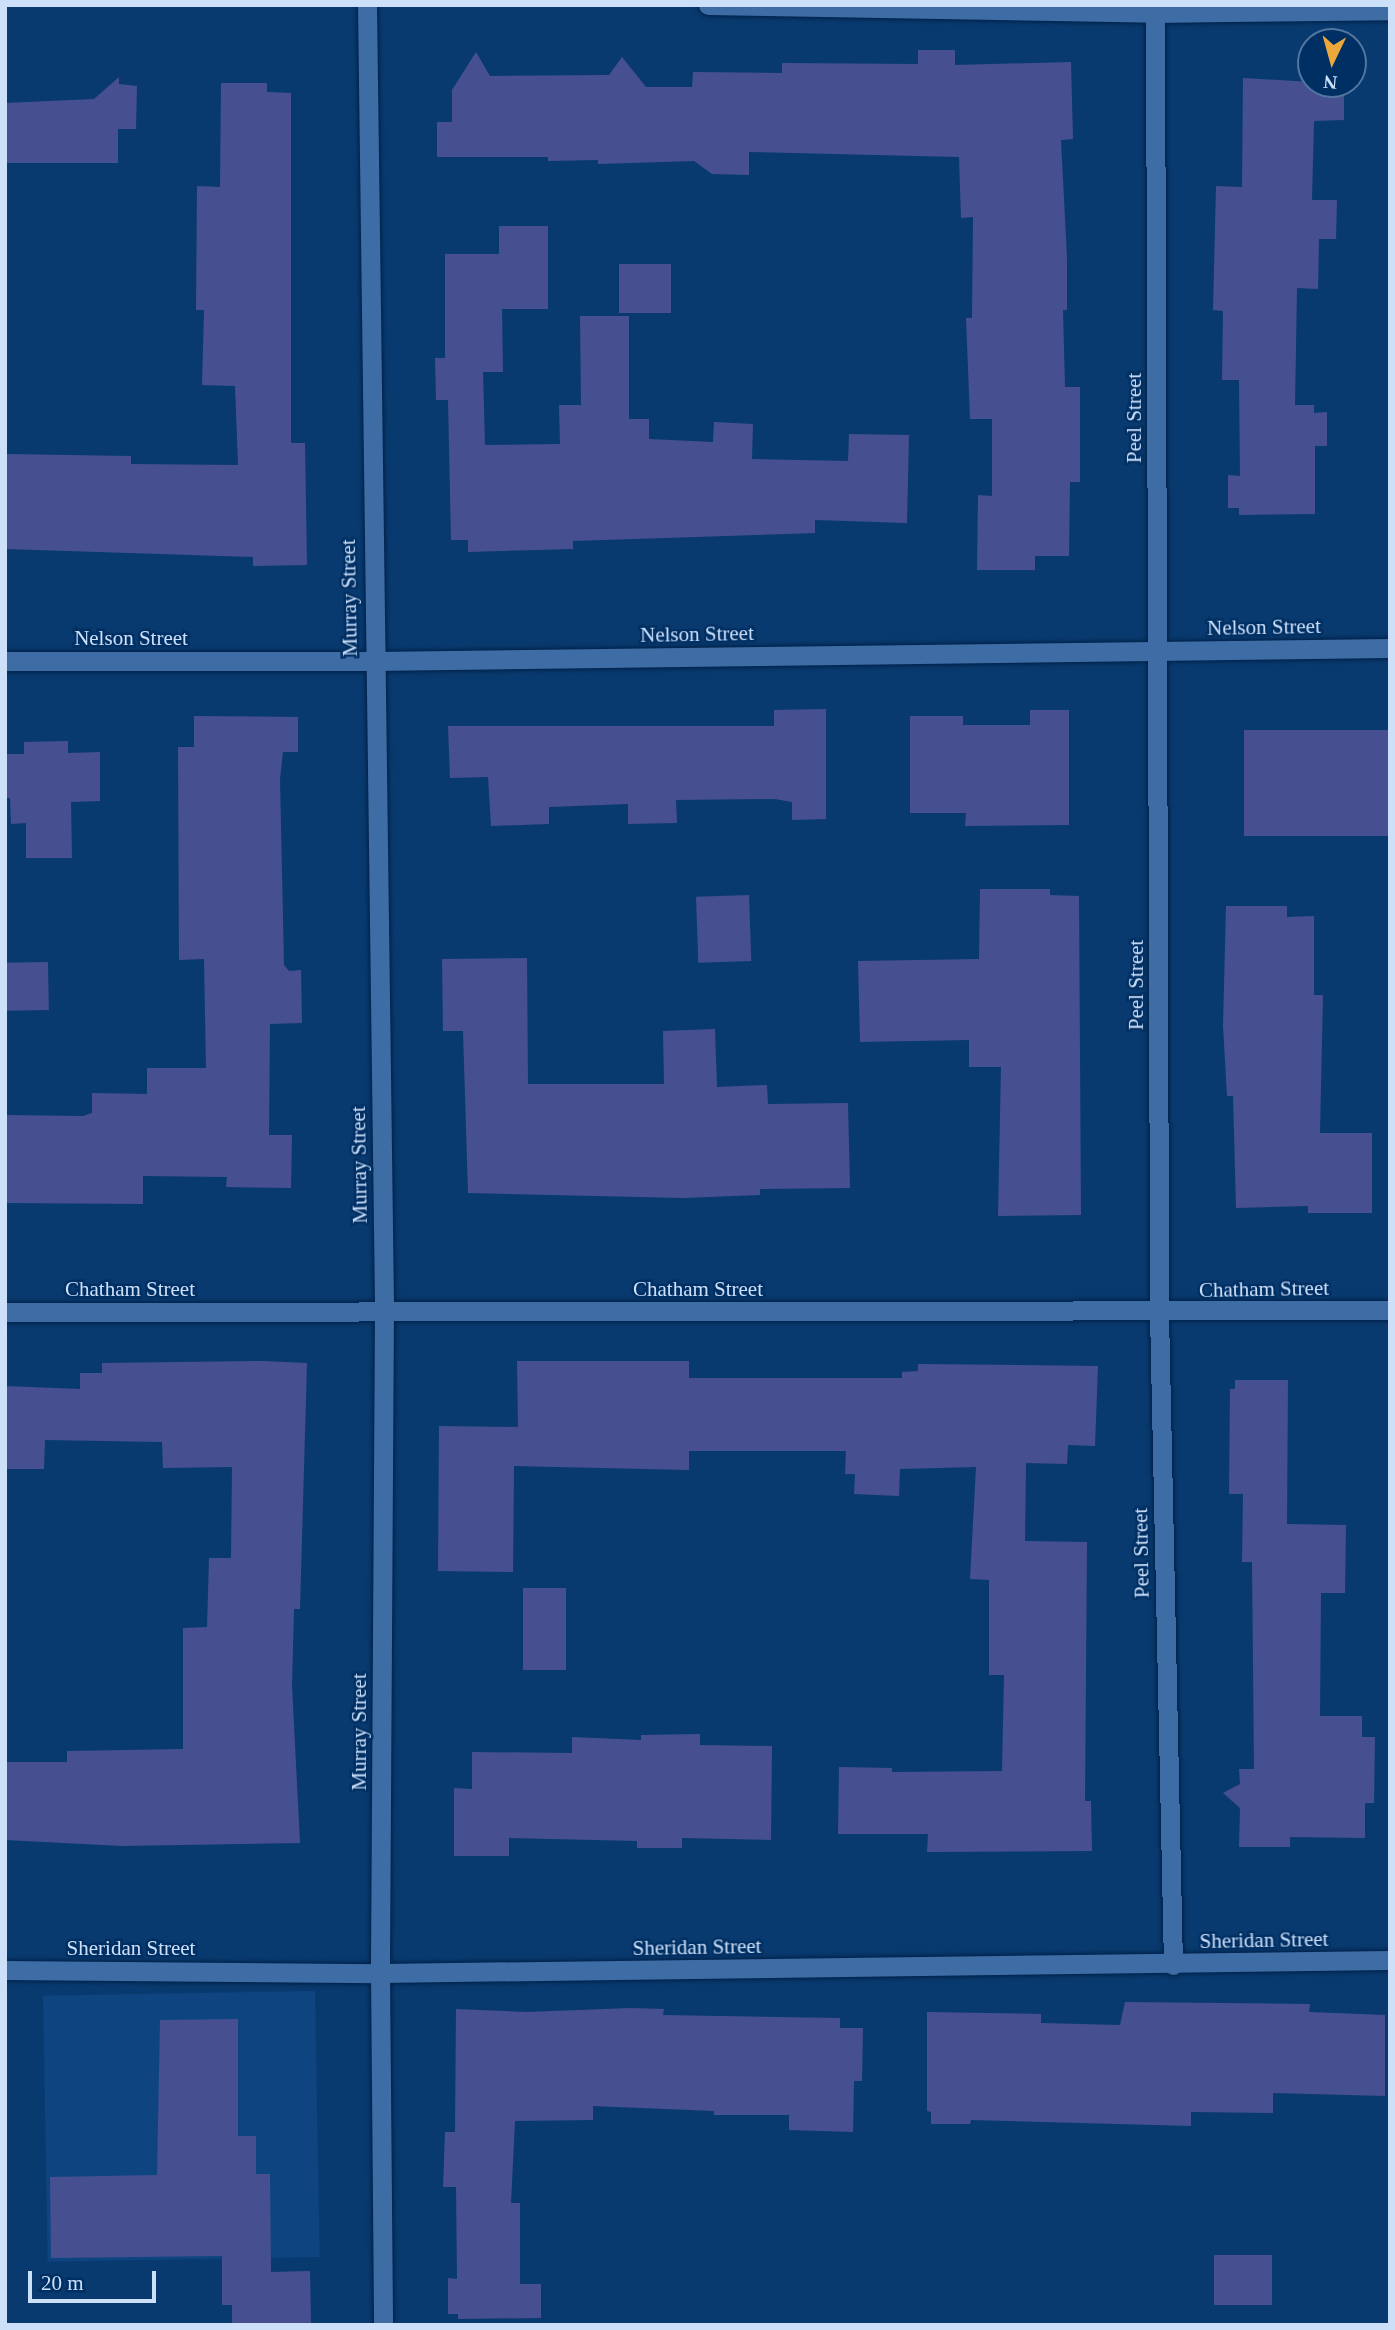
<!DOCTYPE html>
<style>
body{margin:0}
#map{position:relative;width:1395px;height:2330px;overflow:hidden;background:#093a6f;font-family:"Times New Roman",serif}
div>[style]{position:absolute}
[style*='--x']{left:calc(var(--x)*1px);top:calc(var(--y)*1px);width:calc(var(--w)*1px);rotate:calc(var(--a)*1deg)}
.built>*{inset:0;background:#0e4580;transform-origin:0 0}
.building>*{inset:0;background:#465090;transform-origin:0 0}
.roads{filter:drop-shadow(0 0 2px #002148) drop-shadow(0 0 2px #002148)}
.minor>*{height:19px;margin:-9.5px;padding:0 9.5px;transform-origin:9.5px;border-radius:9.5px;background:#3e6da6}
span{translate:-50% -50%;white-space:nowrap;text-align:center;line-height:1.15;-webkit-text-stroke:5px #002f63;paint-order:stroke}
.street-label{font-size:21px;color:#cce0fa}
.frame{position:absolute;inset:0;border:7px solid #cce0fa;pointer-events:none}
.north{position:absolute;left:1297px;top:28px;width:70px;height:70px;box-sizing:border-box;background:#002f63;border:2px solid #52769f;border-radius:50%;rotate:185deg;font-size:19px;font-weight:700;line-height:28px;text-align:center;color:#cce0fa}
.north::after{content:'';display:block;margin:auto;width:24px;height:32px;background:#eda83b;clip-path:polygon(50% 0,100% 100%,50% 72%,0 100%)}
.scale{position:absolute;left:28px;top:2271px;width:128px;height:32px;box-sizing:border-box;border:4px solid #cce0fa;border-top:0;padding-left:9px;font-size:21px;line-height:24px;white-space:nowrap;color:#cce0fa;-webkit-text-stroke:5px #002f63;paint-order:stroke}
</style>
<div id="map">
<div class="built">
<div style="left:315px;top:1991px;width:266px;height:272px;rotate:89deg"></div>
</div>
<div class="building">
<div style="clip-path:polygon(918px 50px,955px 50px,955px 65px,1071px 62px,1073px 139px,1061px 140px,1067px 258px,1067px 310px,1063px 310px,1065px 387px,1080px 387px,1080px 482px,1070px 482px,1069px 556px,1035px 556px,1035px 570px,977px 570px,978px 495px,992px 496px,992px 419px,970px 419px,966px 318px,972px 318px,973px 217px,961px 218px,959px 157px,749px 152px,749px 175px,712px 174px,694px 161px,598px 164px,598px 160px,548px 161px,548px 157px,437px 157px,437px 122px,452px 122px,452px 90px,476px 52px,490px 76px,609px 75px,622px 57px,646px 87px,692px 87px,693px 72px,782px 73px,782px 63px,918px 64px)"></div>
<div style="clip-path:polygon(119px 77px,119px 84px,137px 86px,136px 129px,118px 129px,118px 163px,5px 163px,5px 103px,94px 99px)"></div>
<div style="clip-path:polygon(1243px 78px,1344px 84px,1344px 120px,1314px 121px,1312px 200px,1337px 200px,1336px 239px,1319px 239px,1318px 289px,1297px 288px,1295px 405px,1314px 405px,1314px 413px,1327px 412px,1327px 446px,1315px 446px,1315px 514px,1239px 515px,1239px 508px,1228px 508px,1228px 475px,1240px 476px,1239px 380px,1222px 380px,1223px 311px,1213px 310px,1216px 186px,1242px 187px)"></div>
<div style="clip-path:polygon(221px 83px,267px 83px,267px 92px,291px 93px,291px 443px,305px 443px,307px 565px,253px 566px,253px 557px,5px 549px,5px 454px,131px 456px,131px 464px,238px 465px,235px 386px,202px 385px,204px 310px,196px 310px,197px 186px,220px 187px)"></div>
<div style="clip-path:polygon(499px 226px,548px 226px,548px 309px,502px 309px,503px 372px,483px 372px,485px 445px,560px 444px,559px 405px,581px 405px,580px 316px,629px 316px,629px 419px,649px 419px,649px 439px,713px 442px,714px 422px,753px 424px,752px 459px,848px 461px,849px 434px,909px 435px,907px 523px,815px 520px,815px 533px,573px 541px,573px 549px,468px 552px,468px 540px,451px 540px,448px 400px,436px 400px,435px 358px,445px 358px,445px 254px,499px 254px)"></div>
<div style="left:619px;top:264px;width:52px;height:49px"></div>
<div style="clip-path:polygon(826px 709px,826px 819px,792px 820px,792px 802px,775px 799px,676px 800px,677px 823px,628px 824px,628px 804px,549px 807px,549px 824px,491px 826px,488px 777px,450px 778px,448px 726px,774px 726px,774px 710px)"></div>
<div style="clip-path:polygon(1030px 710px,1069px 710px,1069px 825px,965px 826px,966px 813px,910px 813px,910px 716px,963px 716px,963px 725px,1030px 725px)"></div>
<div style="clip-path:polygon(194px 716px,298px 717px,298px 752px,283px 752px,280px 779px,284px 965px,289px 971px,301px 970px,302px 1023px,270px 1024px,269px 1135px,292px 1135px,291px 1188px,226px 1187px,227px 1177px,143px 1176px,143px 1204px,5px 1203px,5px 1115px,83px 1116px,92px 1113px,92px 1093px,147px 1094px,147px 1068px,206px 1068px,204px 959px,179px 960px,178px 747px,194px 747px)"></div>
<div style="left:1390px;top:730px;width:106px;height:146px;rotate:90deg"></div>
<div style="clip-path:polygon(68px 741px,68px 753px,100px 752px,100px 801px,71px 802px,72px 858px,26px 858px,26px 823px,11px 824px,10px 798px,5px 798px,5px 754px,24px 754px,24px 742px)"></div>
<div style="clip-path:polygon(980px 889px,1050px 889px,1050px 895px,1079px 896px,1081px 1215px,998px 1216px,1001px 1067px,969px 1067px,969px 1040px,860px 1042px,858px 961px,979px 959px)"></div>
<div style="left:749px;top:895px;width:66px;height:53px;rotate:88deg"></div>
<div style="clip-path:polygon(1226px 906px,1287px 906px,1287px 917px,1314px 916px,1314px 995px,1323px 995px,1320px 1133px,1372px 1133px,1372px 1213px,1308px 1213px,1308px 1206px,1236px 1208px,1233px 1096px,1227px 1096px,1223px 1026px)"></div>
<div style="clip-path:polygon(527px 958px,528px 1084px,664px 1084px,663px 1031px,715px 1029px,717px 1087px,767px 1085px,768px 1104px,848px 1103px,850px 1188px,760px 1189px,760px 1195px,683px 1198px,468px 1193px,463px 1031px,443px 1031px,442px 959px)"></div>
<div style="left:48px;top:962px;width:48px;height:43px;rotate:89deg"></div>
<div style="clip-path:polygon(263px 1361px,307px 1363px,300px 1609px,294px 1609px,292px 1685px,300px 1843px,122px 1846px,5px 1840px,5px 1762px,67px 1762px,67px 1751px,183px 1749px,183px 1628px,207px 1627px,209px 1558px,231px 1558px,232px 1467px,163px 1468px,162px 1442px,45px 1440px,44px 1469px,5px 1469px,5px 1386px,80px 1389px,80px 1373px,102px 1373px,102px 1363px)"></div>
<div style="clip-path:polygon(517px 1361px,689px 1361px,689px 1378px,902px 1378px,902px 1372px,918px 1371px,918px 1364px,1098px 1366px,1095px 1446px,1068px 1445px,1067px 1464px,1026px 1463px,1025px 1541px,1087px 1542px,1085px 1801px,1091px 1801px,1092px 1851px,927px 1852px,928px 1834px,838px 1834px,839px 1767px,892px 1768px,892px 1772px,1002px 1771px,1004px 1675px,989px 1675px,989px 1580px,970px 1579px,976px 1467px,900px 1469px,899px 1496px,854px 1494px,855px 1474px,845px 1474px,846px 1451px,689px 1451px,689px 1470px,514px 1466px,513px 1572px,438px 1571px,439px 1426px,518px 1427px)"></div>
<div style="clip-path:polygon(1235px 1380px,1288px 1380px,1287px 1524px,1346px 1525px,1345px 1593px,1321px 1593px,1320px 1716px,1362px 1716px,1362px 1737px,1375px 1737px,1374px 1803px,1365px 1803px,1365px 1838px,1290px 1837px,1290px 1847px,1239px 1847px,1240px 1808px,1223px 1793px,1240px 1784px,1239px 1769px,1254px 1769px,1252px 1562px,1242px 1562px,1243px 1494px,1229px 1494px,1230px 1389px,1235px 1389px)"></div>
<div style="left:523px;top:1588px;width:43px;height:82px"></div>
<div style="clip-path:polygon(700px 1734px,700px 1745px,772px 1746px,771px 1840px,682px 1838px,682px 1848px,637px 1848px,637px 1841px,509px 1838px,509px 1856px,454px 1856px,454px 1788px,472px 1789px,472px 1752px,572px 1753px,572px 1737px,641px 1740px,641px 1735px)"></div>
<div style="clip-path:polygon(1125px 2002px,1310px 2004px,1309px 2012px,1385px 2015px,1385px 2096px,1273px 2093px,1273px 2113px,1191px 2112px,1191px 2126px,971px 2120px,970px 2124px,931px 2124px,931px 2112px,927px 2111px,927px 2012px,1041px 2014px,1041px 2023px,1120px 2025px)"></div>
<div style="clip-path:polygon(630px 2008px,664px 2009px,663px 2015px,840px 2018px,840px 2028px,863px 2028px,862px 2081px,854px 2081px,853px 2132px,789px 2130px,789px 2115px,714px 2115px,714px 2111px,593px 2106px,593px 2120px,515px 2121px,511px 2203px,520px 2203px,520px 2284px,541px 2284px,541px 2318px,458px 2319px,458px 2314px,448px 2314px,448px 2278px,457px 2279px,456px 2187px,443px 2187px,445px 2132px,455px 2132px,456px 2009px,527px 2012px)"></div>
<div style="clip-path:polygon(238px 2019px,238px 2136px,256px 2136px,256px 2174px,270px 2174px,271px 2272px,310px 2271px,311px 2324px,232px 2325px,232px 2305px,222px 2305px,222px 2256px,51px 2258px,50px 2177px,157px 2175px,160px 2020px)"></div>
<div style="left:1272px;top:2255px;width:50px;height:58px;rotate:90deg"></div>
</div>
<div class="roads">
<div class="minor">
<div style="--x:367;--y:5;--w:1305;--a:89.25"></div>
<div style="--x:384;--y:1310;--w:663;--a:90.35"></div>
<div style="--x:380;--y:1973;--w:352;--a:89.5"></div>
<div style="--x:708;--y:5;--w:447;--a:1"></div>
<div style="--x:1155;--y:13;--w:235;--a:-0.7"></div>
<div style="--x:1155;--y:5;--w:1308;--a:89.82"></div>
<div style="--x:1159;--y:1313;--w:652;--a:88.77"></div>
<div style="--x:5;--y:661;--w:368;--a:0"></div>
<div style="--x:373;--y:661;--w:1017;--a:-0.73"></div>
<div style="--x:5;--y:1312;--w:1385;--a:-0.08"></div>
<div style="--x:5;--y:1970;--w:375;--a:0.5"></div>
<div style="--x:380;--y:1973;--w:1010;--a:-0.74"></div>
</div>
</div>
<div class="street-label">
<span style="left:1134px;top:418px;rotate:-90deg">Peel Street</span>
<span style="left:349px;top:598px;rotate:-91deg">Murray Street</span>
<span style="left:1264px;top:627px;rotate:-1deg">Nelson Street</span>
<span style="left:697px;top:634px;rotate:-1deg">Nelson Street</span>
<span style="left:131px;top:638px">Nelson Street</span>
<span style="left:1136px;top:985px;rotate:-90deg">Peel Street</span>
<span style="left:359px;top:1165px;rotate:-91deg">Murray Street</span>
<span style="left:130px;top:1289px">Chatham Street</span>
<span style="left:698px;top:1289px">Chatham Street</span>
<span style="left:1264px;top:1289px;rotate:-1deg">Chatham Street</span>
<span style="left:1141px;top:1553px;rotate:-91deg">Peel Street</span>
<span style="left:359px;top:1732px;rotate:-90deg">Murray Street</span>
<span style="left:1264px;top:1940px;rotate:-1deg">Sheridan Street</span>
<span style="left:697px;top:1947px;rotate:-1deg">Sheridan Street</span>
<span style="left:131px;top:1948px">Sheridan Street</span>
</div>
<div class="frame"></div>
<div class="north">N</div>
<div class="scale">20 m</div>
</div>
